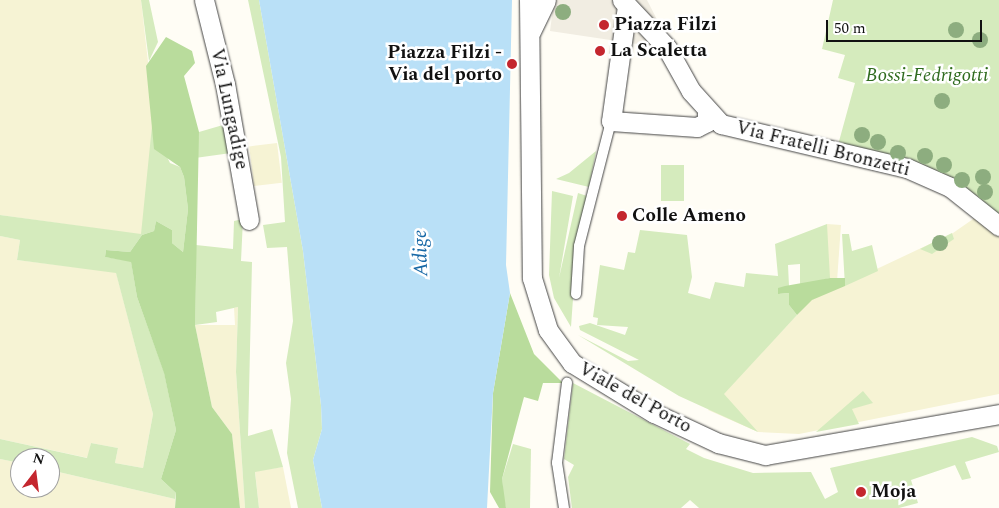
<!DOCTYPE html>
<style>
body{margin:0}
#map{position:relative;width:999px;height:508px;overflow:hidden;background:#fffdf5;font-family:Spectral,serif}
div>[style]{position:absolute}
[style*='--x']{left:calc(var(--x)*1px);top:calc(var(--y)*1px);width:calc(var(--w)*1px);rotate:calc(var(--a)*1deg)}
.farmland>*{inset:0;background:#f6f3d4;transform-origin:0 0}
.green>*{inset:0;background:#d5ebbd;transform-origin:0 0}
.forest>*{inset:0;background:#b9dc9c}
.plaza>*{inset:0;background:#f1ede2}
.water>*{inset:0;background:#b9e0f7}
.roads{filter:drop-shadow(0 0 1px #444) drop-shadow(0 0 1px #444)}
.service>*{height:10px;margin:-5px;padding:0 5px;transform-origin:5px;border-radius:5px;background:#fff}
.minor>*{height:19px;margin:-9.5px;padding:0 9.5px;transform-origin:9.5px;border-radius:9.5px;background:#fff}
.trees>*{width:16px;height:16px;margin:-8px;border-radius:50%;background:#8dad7f}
.dots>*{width:14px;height:14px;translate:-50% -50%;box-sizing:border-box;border:2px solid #fff;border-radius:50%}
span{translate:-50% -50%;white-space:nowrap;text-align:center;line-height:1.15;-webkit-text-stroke:5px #fff;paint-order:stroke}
.poi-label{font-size:19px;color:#111;font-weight:700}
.left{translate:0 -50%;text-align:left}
.right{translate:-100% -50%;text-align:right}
.park-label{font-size:19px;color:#2f6b1f;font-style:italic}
.street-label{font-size:19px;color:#111}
.water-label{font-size:20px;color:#1768a6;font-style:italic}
.north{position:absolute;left:10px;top:448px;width:50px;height:50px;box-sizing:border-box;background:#fff;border:1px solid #a0a0a0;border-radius:50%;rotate:15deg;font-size:14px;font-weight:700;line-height:20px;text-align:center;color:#111}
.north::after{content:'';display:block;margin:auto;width:18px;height:22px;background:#c4262e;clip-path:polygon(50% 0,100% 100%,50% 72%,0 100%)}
.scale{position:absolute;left:826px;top:20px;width:156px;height:22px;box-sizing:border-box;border:2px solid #111;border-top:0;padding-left:6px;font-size:15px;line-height:18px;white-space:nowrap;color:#111;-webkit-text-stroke:4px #fff;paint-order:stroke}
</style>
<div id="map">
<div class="farmland">
<div style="clip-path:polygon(0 0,141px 0,154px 115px,142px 235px,0 215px)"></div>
<div style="left:277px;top:143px;width:40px;height:28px;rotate:83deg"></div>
<div style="clip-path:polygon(976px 217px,999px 235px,999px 394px,799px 434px,758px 432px,708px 410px,811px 300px,953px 233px)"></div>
<div style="left:827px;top:224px;width:14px;height:54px;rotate:4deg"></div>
<div style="clip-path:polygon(0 236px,20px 240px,17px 260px,116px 272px,153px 414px,143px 468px,115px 463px,118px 448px,91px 443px,88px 458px,0 439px)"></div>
<div style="clip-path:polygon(238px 307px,236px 372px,245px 508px,240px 508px,238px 494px,232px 434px,212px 407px,195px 325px,235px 325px,234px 308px)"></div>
<div style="clip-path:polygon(0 459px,20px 463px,20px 488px,50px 488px,50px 470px,175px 499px,175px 508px,0 508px)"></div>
<div style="clip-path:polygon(283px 467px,291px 508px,259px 508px,255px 471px)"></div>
</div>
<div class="green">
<div style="clip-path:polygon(141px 0,149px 0,158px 42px,149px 61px)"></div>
<div style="clip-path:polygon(248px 0,259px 0,303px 251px,321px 405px,322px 429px,313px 460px,322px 508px,298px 508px,287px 453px,291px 399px,286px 363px,293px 321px,287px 247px,267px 248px,263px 225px,285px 222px,281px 157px)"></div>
<div style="clip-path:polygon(833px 0,999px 0,999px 218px,838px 145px,855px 83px,838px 78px,845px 55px,822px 49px)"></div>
<div style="clip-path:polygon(223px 125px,231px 153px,195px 158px,199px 132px)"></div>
<div style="clip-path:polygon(152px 126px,170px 163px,180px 167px,184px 177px,188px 209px,183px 252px,172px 243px,172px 230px,156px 221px,154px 231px,142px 235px,130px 252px,106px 250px,105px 257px,131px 261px,137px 297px,164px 372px,176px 430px,161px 479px,176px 493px,175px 499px,50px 470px,50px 458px,20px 458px,20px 463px,0 459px,0 439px,87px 458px,91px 443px,118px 448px,115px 463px,143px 468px,153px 414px,116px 273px,17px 260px,20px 240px,0 236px,0 215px,141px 234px)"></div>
<div style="clip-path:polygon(596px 151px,589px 187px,556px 179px,569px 173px)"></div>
<div style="left:661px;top:165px;width:23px;height:36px"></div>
<div style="clip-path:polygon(552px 191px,573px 196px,559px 278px,578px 193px,587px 196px,577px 242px,571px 327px,554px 298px,549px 275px)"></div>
<div style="clip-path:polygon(243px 219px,241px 261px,252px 262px,248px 436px,272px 429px,283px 467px,255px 472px,259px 508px,245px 508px,236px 372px,238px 307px,216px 312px,217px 322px,195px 325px,196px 245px,233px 249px,234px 221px)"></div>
<div style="clip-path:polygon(827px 224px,830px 278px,800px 286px,800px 264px,788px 265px,789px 286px,779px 294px,789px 293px,789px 305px,797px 315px,724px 394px,758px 432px,679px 396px,578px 335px,628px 361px,639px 360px,580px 330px,579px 326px,590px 323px,625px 335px,628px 327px,597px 325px,598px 318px,593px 317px,600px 265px,624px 270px,628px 252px,635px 253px,640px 230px,687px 235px,692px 277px,688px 293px,710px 299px,715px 282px,744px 287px,746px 273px,778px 276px,775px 244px)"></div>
<div style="clip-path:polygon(952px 233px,954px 239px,932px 254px,920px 249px)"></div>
<div style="clip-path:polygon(842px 234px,849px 234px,852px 251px,872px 245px,878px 271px,845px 286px)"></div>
<div style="clip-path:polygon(573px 383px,690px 444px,686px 449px,704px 458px,753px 473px,811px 472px,825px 499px,838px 492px,830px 468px,972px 437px,997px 446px,999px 452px,965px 462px,971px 478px,962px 480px,955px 465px,911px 480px,918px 503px,899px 508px,699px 508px,690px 500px,681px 508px,572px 508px,568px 477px,574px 465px,564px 459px)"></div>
<div style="clip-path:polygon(863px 391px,873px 403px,852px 409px,859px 424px,816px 432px)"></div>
<div style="clip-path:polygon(513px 444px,531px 449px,530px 508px,506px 508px,503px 496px,502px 479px)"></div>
</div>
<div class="forest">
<div style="clip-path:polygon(166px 37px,192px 51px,195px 63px,184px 76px,199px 132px,195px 325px,212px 407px,232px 434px,240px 508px,175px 508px,176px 493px,161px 479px,176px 430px,164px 373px,137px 297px,131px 262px,105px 257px,106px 250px,130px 252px,142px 235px,154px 231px,156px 221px,172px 230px,172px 243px,183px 252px,188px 209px,184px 177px,180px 167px,154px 149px,146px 66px)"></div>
<div style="clip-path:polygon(830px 278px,845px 278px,845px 286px,812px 300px,797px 315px,789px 305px,789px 293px,778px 294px,778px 288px,785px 286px)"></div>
<div style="clip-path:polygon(510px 293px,534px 354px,563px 383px,543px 383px,538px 401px,524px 397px,502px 479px,506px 508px,499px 508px,490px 492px,493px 393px)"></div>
</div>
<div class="plaza">
<div style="clip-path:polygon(554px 0,647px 0,670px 45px,664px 48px,550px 31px)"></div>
</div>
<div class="water">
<div style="clip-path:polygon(259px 0,512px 0,506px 265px,510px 293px,493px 393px,487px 508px,322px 508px,313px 460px,322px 429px,321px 405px,303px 251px)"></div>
</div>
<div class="roads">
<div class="service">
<div style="--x:576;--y:294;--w:48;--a:-86.4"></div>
<div style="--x:579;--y:246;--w:129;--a:-75.6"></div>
<div style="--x:564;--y:508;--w:46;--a:-98.8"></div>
<div style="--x:557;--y:463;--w:81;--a:-82.9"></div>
</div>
<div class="minor">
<div style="--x:204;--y:0;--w:87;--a:76"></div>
<div style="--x:225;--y:84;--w:138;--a:80"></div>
<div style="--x:529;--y:0;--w:278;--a:89.4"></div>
<div style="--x:532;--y:278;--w:54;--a:72.9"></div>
<div style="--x:548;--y:330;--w:41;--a:54"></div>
<div style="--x:572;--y:363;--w:96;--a:31.4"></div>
<div style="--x:654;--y:413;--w:71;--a:25.1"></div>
<div style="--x:718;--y:443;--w:49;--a:14.3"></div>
<div style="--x:765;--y:455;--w:238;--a:-9.9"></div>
<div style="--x:622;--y:0;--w:66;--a:46.8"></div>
<div style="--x:667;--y:48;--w:49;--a:60.8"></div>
<div style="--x:691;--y:91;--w:45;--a:47.7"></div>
<div style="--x:721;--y:124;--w:191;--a:13.3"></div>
<div style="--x:907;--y:168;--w:47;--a:23.8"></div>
<div style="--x:950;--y:187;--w:63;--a:38.5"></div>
<div style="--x:627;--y:6;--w:116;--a:97.9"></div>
<div style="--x:611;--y:121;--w:86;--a:4"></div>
<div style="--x:697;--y:127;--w:11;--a:-27"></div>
<div style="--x:707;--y:122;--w:10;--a:-90"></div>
<div style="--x:531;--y:31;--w:34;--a:-64"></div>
</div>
</div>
<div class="trees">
<div style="left:563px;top:12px"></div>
<div style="left:956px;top:30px"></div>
<div style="left:980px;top:40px"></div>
<div style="left:942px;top:101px"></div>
<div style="left:862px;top:135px"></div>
<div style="left:878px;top:142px"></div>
<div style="left:898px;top:153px"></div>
<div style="left:925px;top:156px"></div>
<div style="left:944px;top:165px"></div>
<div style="left:983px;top:177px"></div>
<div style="left:962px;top:180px"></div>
<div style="left:985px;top:192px"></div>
<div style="left:940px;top:243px"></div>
</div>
<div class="dots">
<div style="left:604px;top:25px;background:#c4262e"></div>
<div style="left:600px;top:51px;background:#c4262e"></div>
<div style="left:512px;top:64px;background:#c4262e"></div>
<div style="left:622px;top:216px;background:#c4262e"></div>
<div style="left:861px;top:492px;background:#c4262e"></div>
</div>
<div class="poi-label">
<span class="left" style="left:614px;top:25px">Piazza Filzi</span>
<span class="left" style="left:610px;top:51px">La Scaletta</span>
<span class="right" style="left:502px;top:64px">Piazza Filzi -<br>Via del porto</span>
<span class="left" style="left:632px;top:216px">Colle Ameno</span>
<span class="left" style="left:871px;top:492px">Moja</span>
</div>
<div class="park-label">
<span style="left:927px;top:76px">Bossi-Fedrigotti</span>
</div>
<div class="street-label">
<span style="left:229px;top:109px;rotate:78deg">Via Lungadige</span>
<span style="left:823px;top:149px;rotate:14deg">Via Fratelli Bronzetti</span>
<span style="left:635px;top:398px;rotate:29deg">Viale del Porto</span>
</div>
<div class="water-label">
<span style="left:421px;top:253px;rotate:-92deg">Adige</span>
</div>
<div class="north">N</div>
<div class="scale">50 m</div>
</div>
